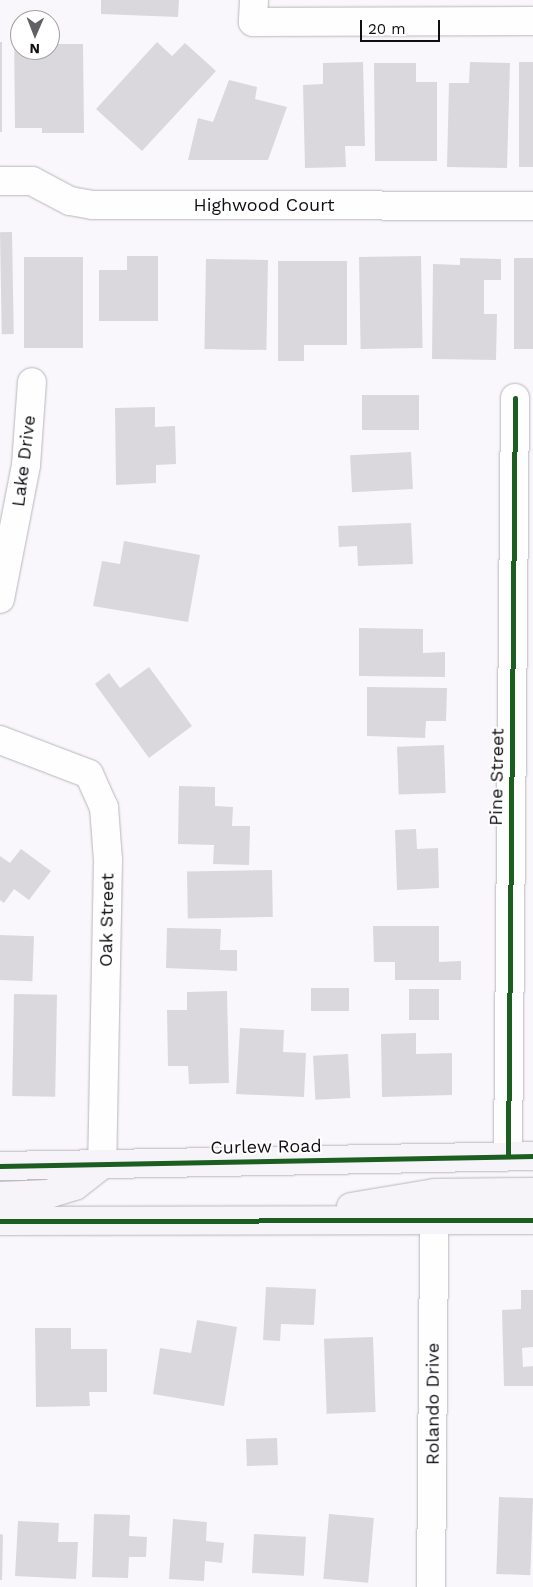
<!DOCTYPE html>
<style>
body{margin:0}
#map{position:relative;width:533px;height:1587px;overflow:hidden;background:#f9f7fc;font-family:"Work Sans",sans-serif}
div>[style]{position:absolute}
[style*='--x']{left:calc(var(--x)*1px);top:calc(var(--y)*1px);width:calc(var(--w)*1px);rotate:calc(var(--a)*1deg)}
.building>*{inset:0;background:#dad8dd;transform-origin:0 0}
.roads{filter:drop-shadow(0 0 1px #b9b6bb) drop-shadow(0 0 1px #b9b6bb)}
.minor>*{height:28px;margin:-14px;padding:0 14px;transform-origin:14px;border-radius:14px;background:#fefeff}
.major>*{height:28px;margin:-14px;padding:0 14px;transform-origin:14px;border-radius:14px;background:#f6f4f9}
.cycleway>*{height:5px;margin:-2.5px;padding:0 2.5px;transform-origin:2.5px;border-radius:2.5px;background:#1b5e20}
span{translate:-50% -50%;white-space:nowrap;text-align:center;line-height:1.15;-webkit-text-stroke:4px #fff;paint-order:stroke}
.street-label{font-size:18px;color:#110f14}
.north{position:absolute;left:10px;top:10px;width:50px;height:50px;box-sizing:border-box;background:#fff;border:1px solid #a09fa1;border-radius:50%;rotate:181deg;font-size:14px;font-weight:700;line-height:20px;text-align:center;color:#110f14}
.north::after{content:'';display:block;margin:auto;width:18px;height:22px;background:#626065;clip-path:polygon(50% 0,100% 100%,50% 72%,0 100%)}
.scale{position:absolute;left:360px;top:20px;width:80px;height:22px;box-sizing:border-box;border:2px solid #110f14;border-top:0;padding-left:6px;font-size:15px;line-height:18px;white-space:nowrap;color:#110f14;-webkit-text-stroke:4px #fff;paint-order:stroke}
</style>
<div id="map">
<div class="building">
<div style="clip-path:polygon(101px 0,179px 0,178px 17px,101px 14px)"></div>
<div style="clip-path:polygon(20px 30px,20px 50px,50px 50px,50px 44px,83px 44px,84px 133px,42px 133px,42px 128px,15px 128px,14px 31px)"></div>
<div style="left:0;top:42px;width:2px;height:90px"></div>
<div style="clip-path:polygon(157px 42px,172px 56px,185px 43px,216px 71px,142px 151px,96px 109px)"></div>
<div style="clip-path:polygon(363px 62px,365px 146px,345px 146px,346px 167px,305px 168px,303px 85px,323px 84px,323px 63px)"></div>
<div style="clip-path:polygon(470px 62px,510px 63px,507px 168px,447px 167px,449px 83px,469px 83px)"></div>
<div style="left:519px;top:62px;width:14px;height:105px"></div>
<div style="clip-path:polygon(374px 63px,416px 63px,416px 82px,437px 82px,437px 161px,375px 161px)"></div>
<div style="clip-path:polygon(229px 80px,257px 87px,255px 99px,287px 107px,268px 160px,188px 160px,198px 118px,213px 122px)"></div>
<div style="left:12px;top:232px;width:102px;height:12px;rotate:89deg"></div>
<div style="clip-path:polygon(127px 256px,158px 256px,158px 321px,99px 321px,99px 270px,127px 270px)"></div>
<div style="left:421px;top:256px;width:92px;height:62px;rotate:89deg"></div>
<div style="left:24px;top:257px;width:59px;height:91px"></div>
<div style="clip-path:polygon(460px 258px,501px 259px,501px 280px,484px 280px,484px 314px,497px 314px,496px 360px,432px 359px,433px 264px,460px 265px)"></div>
<div style="left:533px;top:258px;width:91px;height:19px;rotate:90deg"></div>
<div style="left:206px;top:259px;width:62px;height:90px;rotate:1deg"></div>
<div style="clip-path:polygon(278px 261px,347px 261px,347px 345px,304px 345px,304px 361px,278px 361px)"></div>
<div style="left:419px;top:395px;width:35px;height:57px;rotate:90deg"></div>
<div style="clip-path:polygon(155px 407px,155px 427px,175px 426px,176px 464px,156px 465px,156px 483px,116px 485px,115px 408px)"></div>
<div style="left:411px;top:452px;width:37px;height:61px;rotate:87deg"></div>
<div style="clip-path:polygon(411px 523px,413px 564px,358px 566px,357px 546px,339px 547px,338px 526px)"></div>
<div style="clip-path:polygon(124px 541px,200px 555px,188px 622px,93px 606px,102px 561px,120px 564px)"></div>
<div style="clip-path:polygon(359px 628px,423px 629px,423px 653px,445px 652px,445px 677px,359px 676px)"></div>
<div style="clip-path:polygon(149px 667px,192px 726px,149px 758px,95px 684px,109px 673px,120px 688px)"></div>
<div style="clip-path:polygon(367px 687px,447px 688px,446px 721px,426px 721px,425px 738px,367px 736px)"></div>
<div style="left:444px;top:745px;width:48px;height:47px;rotate:88deg"></div>
<div style="clip-path:polygon(179px 786px,215px 787px,215px 806px,233px 807px,232px 826px,250px 826px,249px 865px,213px 864px,214px 845px,178px 844px)"></div>
<div style="clip-path:polygon(416px 829px,417px 849px,438px 848px,439px 888px,397px 890px,395px 830px)"></div>
<div style="clip-path:polygon(21px 849px,51px 871px,29px 900px,14px 889px,4px 903px,0 900px,0 856px,10px 863px)"></div>
<div style="left:272px;top:870px;width:47px;height:85px;rotate:89deg"></div>
<div style="clip-path:polygon(373px 926px,439px 926px,439px 962px,461px 961px,461px 980px,395px 980px,395px 962px,374px 962px)"></div>
<div style="clip-path:polygon(167px 928px,221px 929px,220px 950px,237px 950px,237px 971px,166px 968px)"></div>
<div style="left:0;top:935px;width:34px;height:45px;rotate:2deg"></div>
<div style="left:311px;top:988px;width:38px;height:23px"></div>
<div style="left:409px;top:989px;width:30px;height:31px"></div>
<div style="clip-path:polygon(227px 991px,229px 1083px,189px 1084px,188px 1066px,168px 1066px,167px 1010px,187px 1010px,187px 992px)"></div>
<div style="left:14px;top:994px;width:43px;height:102px;rotate:1deg"></div>
<div style="clip-path:polygon(240px 1028px,284px 1030px,283px 1052px,306px 1053px,304px 1097px,236px 1094px)"></div>
<div style="clip-path:polygon(416px 1033px,416px 1054px,452px 1053px,452px 1095px,382px 1097px,381px 1034px)"></div>
<div style="left:348px;top:1054px;width:44px;height:35px;rotate:87deg"></div>
<div style="clip-path:polygon(266px 1287px,316px 1289px,314px 1325px,281px 1324px,280px 1341px,263px 1340px)"></div>
<div style="clip-path:polygon(521px 1290px,533px 1290px,533px 1347px,522px 1348px,523px 1367px,533px 1366px,533px 1386px,504px 1386px,502px 1310px,521px 1309px)"></div>
<div style="clip-path:polygon(197px 1320px,237px 1327px,224px 1406px,153px 1394px,160px 1348px,191px 1353px)"></div>
<div style="clip-path:polygon(35px 1328px,71px 1328px,71px 1349px,107px 1349px,107px 1392px,89px 1392px,90px 1406px,36px 1407px)"></div>
<div style="left:373px;top:1337px;width:75px;height:49px;rotate:88deg"></div>
<div style="left:277px;top:1438px;width:27px;height:31px;rotate:88deg"></div>
<div style="left:499px;top:1497px;width:34px;height:77px;rotate:2deg"></div>
<div style="clip-path:polygon(94px 1514px,130px 1515px,129px 1536px,147px 1537px,146px 1557px,129px 1557px,128px 1578px,92px 1577px)"></div>
<div style="left:329px;top:1514px;width:45px;height:65px;rotate:5deg"></div>
<div style="clip-path:polygon(173px 1519px,207px 1522px,206px 1541px,224px 1543px,222px 1563px,205px 1561px,204px 1581px,169px 1579px)"></div>
<div style="clip-path:polygon(18px 1521px,59px 1523px,58px 1542px,78px 1542px,76px 1579px,15px 1576px)"></div>
<div style="clip-path:polygon(0 1534px,3px 1535px,2px 1580px,0 1580px)"></div>
<div style="left:254px;top:1534px;width:52px;height:39px;rotate:3deg"></div>
</div>
<div class="roads">
<div class="minor">
<div style="--x:254;--y:0;--w:22;--a:93"></div>
<div style="--x:253;--y:22;--w:280;--a:-0.2"></div>
<div style="--x:0;--y:181;--w:32;--a:0"></div>
<div style="--x:32;--y:181;--w:43;--a:27.8"></div>
<div style="--x:70;--y:201;--w:23;--a:10"></div>
<div style="--x:93;--y:205;--w:440;--a:0.1"></div>
<div style="--x:0;--y:599;--w:136;--a:-79"></div>
<div style="--x:26;--y:465;--w:83;--a:-85.9"></div>
<div style="--x:0;--y:740;--w:95;--a:20.9"></div>
<div style="--x:89;--y:774;--w:36;--a:66"></div>
<div style="--x:104;--y:807;--w:53;--a:85.7"></div>
<div style="--x:108;--y:860;--w:305;--a:91.1"></div>
<div style="--x:508;--y:1156;--w:758;--a:-89.47"></div>
<div style="--x:431;--y:1587;--w:366;--a:-89.5"></div>
</div>
<div class="major">
<div style="--x:0;--y:1166;--w:533;--a:-1.07"></div>
<div style="--x:0;--y:1196;--w:48;--a:-2.4"></div>
<div style="--x:48;--y:1194;--w:28;--a:-17"></div>
<div style="--x:75;--y:1186;--w:34;--a:-38"></div>
<div style="--x:351;--y:1207;--w:85;--a:-9.5"></div>
<div style="--x:435;--y:1193;--w:98;--a:-0.6"></div>
<div style="--x:0;--y:1221;--w:533;--a:-0.11"></div>
</div>
</div>
<div class="cycleway">
<div style="--x:508;--y:1156;--w:758;--a:-89.47"></div>
<div style="--x:0;--y:1166;--w:533;--a:-1.07"></div>
<div style="--x:0;--y:1221;--w:533;--a:-0.11"></div>
</div>
<div class="street-label">
<span style="left:264px;top:205px">Highwood Court</span>
<span style="left:24px;top:461px;rotate:-83deg">Lake Drive</span>
<span style="left:497px;top:777px;rotate:-89deg">Pine Street</span>
<span style="left:107px;top:920px;rotate:-89deg">Oak Street</span>
<span style="left:266px;top:1147px;rotate:-1deg">Curlew Road</span>
<span style="left:433px;top:1404px;rotate:-90deg">Rolando Drive</span>
</div>
<div class="north">N</div>
<div class="scale">20 m</div>
</div>
